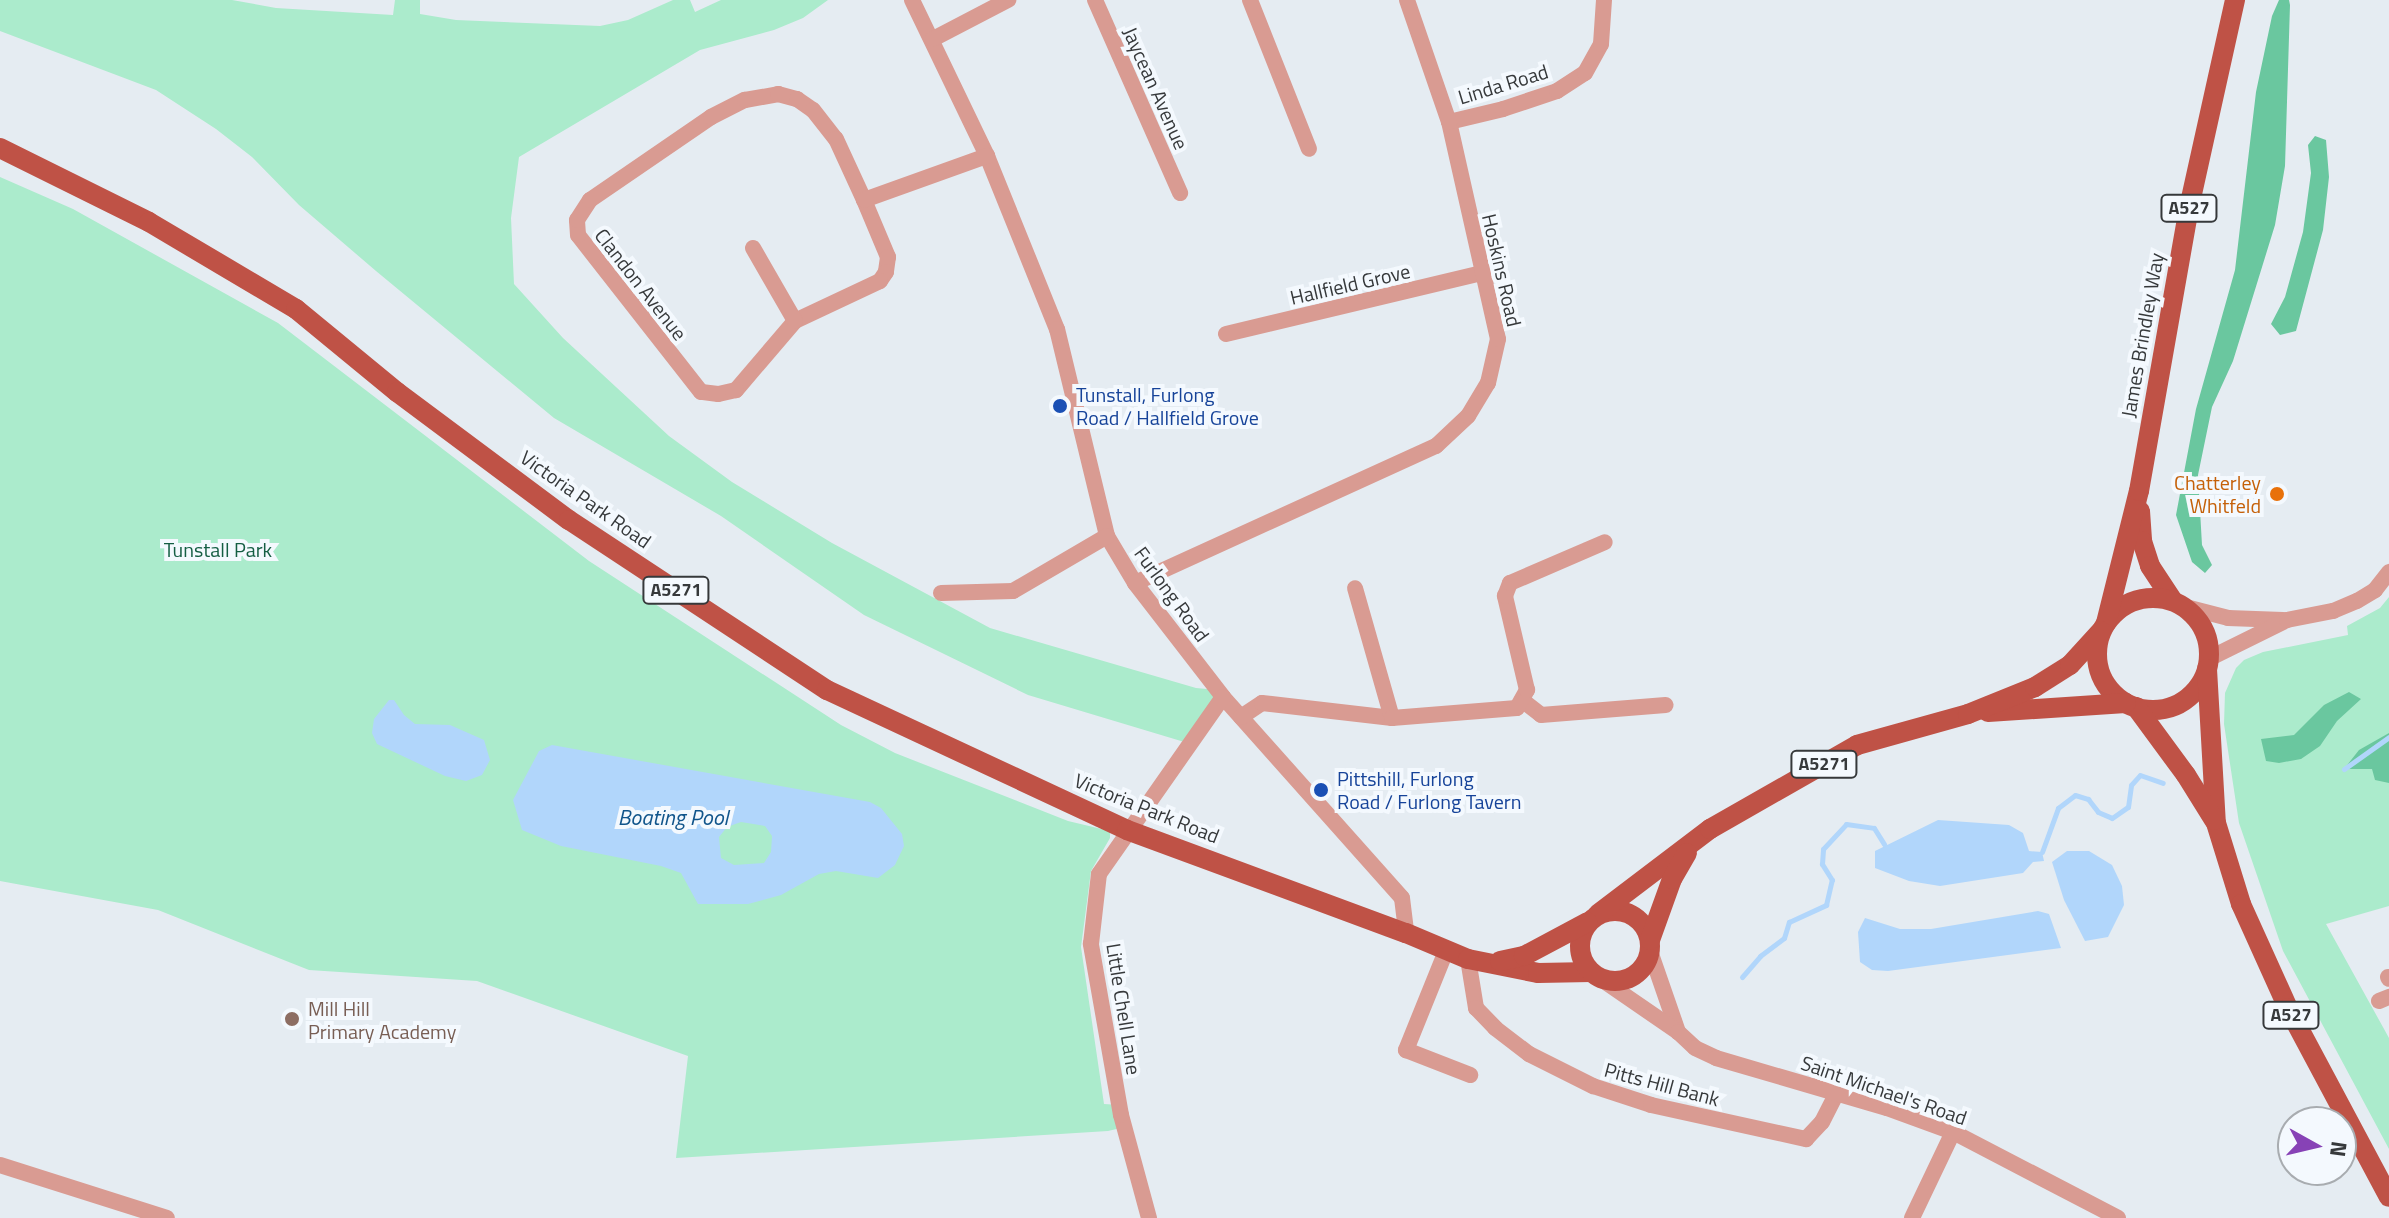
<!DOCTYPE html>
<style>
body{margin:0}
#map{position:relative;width:2389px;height:1218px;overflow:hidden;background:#e5ecf2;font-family:"Titillium Web",sans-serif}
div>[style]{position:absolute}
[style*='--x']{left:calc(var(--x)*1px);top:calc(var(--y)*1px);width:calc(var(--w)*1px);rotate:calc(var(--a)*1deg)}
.green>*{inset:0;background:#abebcc}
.forest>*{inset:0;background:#6ac79f}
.water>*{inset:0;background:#b1d6fb}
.stream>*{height:5px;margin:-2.5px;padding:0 2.5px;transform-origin:2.5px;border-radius:2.5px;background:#b1d6fb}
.minor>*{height:16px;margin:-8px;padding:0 8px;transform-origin:8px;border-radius:8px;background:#d99b92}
.major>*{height:20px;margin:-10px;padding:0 10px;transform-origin:10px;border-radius:10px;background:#bf5246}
.major>.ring{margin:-10px;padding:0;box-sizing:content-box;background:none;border:20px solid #bf5246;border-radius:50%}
.dots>*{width:22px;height:22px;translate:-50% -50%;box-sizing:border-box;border:4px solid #f4f9fe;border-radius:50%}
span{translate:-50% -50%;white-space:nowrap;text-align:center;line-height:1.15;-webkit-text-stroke:8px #f4f9fe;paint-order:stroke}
.shield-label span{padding:2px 6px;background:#f4f9fe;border:2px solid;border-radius:6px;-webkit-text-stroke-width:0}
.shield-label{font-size:18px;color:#36393b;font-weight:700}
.street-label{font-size:20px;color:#36393b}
.transit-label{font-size:20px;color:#164399}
.left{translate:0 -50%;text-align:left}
.food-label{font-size:20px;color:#c56008}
.right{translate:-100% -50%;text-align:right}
.park-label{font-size:20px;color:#155e43}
.education-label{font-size:20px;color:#785e54}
.water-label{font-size:22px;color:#11558b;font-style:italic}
.north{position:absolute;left:2277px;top:1106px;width:80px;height:80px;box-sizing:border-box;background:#f4f9fe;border:2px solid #a8acb0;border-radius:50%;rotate:98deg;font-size:22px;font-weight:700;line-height:32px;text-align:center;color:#36393b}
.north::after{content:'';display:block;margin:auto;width:28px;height:36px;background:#8742b6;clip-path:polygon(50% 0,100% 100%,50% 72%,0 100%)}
</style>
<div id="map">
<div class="green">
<div style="clip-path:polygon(0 0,232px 0,276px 8px,393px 15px,395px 0,420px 0,420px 14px,456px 20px,600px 26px,628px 20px,673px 0,690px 0,695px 12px,721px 0,828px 0,803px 18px,774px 30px,700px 50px,519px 157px,511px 218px,514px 284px,563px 338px,669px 436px,732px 482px,832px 543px,990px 628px,1196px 688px,1217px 690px,1191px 744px,1028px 695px,864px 615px,721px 516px,554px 418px,376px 271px,299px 205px,252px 157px,216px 129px,156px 90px,0 31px)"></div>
<div style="clip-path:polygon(0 177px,73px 209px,278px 323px,589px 561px,841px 725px,895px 753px,1068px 821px,1110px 831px,1110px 838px,1091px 871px,1081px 947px,1104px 1104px,1120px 1105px,1125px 1127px,1108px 1131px,676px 1158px,688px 1056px,477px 981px,309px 970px,158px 910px,0 881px)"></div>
<div style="clip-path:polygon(2389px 597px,2389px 906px,2326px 924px,2389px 1038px,2389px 1149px,2283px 951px,2239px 823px,2224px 724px,2225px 693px,2236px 668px,2244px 660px,2263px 652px,2348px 635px,2347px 626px,2380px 608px)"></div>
</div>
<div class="forest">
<div style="clip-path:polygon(2279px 0,2289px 0,2290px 5px,2285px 166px,2275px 225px,2233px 361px,2212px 407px,2198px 475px,2202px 545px,2212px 565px,2205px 573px,2192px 562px,2176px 515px,2196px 409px,2235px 270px,2256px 92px,2272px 16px)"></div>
<div style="clip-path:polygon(2315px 136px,2326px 140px,2329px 177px,2323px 230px,2296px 331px,2280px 335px,2271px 324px,2285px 297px,2303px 232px,2311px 173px,2308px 145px)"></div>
<div style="clip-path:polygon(2349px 692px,2361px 699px,2337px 721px,2320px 746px,2301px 759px,2279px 763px,2266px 761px,2261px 739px,2294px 735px,2324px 705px)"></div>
<div style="clip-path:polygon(2389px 733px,2389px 783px,2375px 780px,2372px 769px,2344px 769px,2359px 750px)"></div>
</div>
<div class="water">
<div style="clip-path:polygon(389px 700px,394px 700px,404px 715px,415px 724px,450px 725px,484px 740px,490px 760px,482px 775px,466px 781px,445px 776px,377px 744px,372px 733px,374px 719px)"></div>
<div style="clip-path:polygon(evenodd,552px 745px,870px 802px,881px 808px,902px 834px,904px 846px,895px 865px,878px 878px,836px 871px,819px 874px,781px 895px,748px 904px,698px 904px,681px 873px,661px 866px,561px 846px,522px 830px,513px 800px,539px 751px,552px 745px,741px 822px,765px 826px,772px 836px,771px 852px,764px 863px,734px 865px,721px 858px,719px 837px,727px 827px,741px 822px)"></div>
<div style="clip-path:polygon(1938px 820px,2009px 825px,2023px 833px,2029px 851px,2042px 852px,2044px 861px,2033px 862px,2023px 873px,1940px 886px,1909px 881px,1875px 868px,1875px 851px)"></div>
<div style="clip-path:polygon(2067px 851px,2089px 851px,2112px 865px,2122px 886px,2124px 905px,2108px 937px,2085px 941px,2064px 900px,2052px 862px)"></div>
<div style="clip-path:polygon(2038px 911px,2049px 914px,2061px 948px,1888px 971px,1872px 970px,1860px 962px,1858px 932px,1865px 918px,1900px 929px,1931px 929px)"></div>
</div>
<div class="stream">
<div style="--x:2344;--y:769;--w:55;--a:-35.4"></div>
<div style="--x:2042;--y:852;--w:47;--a:-70"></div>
<div style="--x:2058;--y:808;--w:21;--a:-37"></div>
<div style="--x:2075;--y:795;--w:14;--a:17"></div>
<div style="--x:2088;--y:799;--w:16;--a:52"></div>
<div style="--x:2098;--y:812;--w:15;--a:23"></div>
<div style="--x:2112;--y:818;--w:19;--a:-35"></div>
<div style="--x:2128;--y:807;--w:22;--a:-82"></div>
<div style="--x:2131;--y:785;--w:13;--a:-48"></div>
<div style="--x:2140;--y:775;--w:24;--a:19"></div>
<div style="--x:1742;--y:977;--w:28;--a:-49"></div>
<div style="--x:1760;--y:956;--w:30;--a:-37"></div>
<div style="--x:1784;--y:938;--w:17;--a:-73"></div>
<div style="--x:1789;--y:922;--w:41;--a:-24.7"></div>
<div style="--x:1826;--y:905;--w:26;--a:-77"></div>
<div style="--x:1832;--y:880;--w:19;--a:-122"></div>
<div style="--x:1822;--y:864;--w:15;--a:-86"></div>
<div style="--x:1823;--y:849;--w:34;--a:-47"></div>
<div style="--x:1846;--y:824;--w:28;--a:8"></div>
<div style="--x:1874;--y:828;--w:19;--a:58"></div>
</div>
<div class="minor">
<div style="--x:912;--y:0;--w:173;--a:64.3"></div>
<div style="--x:987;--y:156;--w:187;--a:68"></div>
<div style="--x:1057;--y:329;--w:213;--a:76.4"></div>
<div style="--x:1107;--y:536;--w:55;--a:59.2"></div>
<div style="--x:1135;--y:583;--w:144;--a:52.3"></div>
<div style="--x:1223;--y:697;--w:269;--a:48.3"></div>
<div style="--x:1402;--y:898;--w:35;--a:83"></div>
<div style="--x:1095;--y:0;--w:211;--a:66.2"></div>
<div style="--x:1250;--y:0;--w:160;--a:68.4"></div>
<div style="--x:933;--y:39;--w:85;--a:-27.5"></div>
<div style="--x:1449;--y:122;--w:56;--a:-13.5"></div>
<div style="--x:1503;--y:109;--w:57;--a:-18.4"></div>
<div style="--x:1557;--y:91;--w:33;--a:-33"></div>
<div style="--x:1585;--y:73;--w:33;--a:-61"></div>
<div style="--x:1601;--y:44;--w:44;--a:-86.1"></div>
<div style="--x:864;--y:200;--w:62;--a:67.2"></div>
<div style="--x:888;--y:257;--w:15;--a:98"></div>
<div style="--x:886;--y:272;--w:11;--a:124"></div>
<div style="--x:880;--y:281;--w:94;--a:154.8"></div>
<div style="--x:795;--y:321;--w:91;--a:130.5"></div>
<div style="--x:736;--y:390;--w:18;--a:167"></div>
<div style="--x:718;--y:394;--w:17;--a:-173"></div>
<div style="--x:701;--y:392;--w:199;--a:-128.1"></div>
<div style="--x:578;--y:235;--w:15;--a:-94"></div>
<div style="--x:577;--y:220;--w:24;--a:-57"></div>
<div style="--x:590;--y:200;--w:147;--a:-34.4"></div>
<div style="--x:711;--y:117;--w:38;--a:-27"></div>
<div style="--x:745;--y:100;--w:34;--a:-10"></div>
<div style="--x:778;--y:94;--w:20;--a:15"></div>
<div style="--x:797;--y:99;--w:19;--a:35"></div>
<div style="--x:813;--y:110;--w:37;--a:52"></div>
<div style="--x:836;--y:139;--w:67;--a:65.3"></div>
<div style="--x:864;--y:200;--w:131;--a:-19.7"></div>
<div style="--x:753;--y:248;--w:84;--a:60.1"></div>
<div style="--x:1226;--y:334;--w:264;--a:-13.4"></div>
<div style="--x:1135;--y:583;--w:331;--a:-24.5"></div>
<div style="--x:1436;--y:446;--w:44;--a:-43.2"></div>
<div style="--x:1468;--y:416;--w:39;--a:-59"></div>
<div style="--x:1488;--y:383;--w:45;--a:-77.2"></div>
<div style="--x:1498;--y:339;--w:222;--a:-102.7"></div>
<div style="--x:1449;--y:122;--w:129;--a:-109"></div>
<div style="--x:941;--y:593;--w:72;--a:-1.6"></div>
<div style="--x:1013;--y:591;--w:109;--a:-30.3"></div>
<div style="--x:2182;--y:606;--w:48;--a:14.6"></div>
<div style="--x:2228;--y:618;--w:55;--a:2.1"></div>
<div style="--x:2208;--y:659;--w:88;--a:-26.3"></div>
<div style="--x:2287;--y:620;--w:47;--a:-11.1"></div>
<div style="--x:2333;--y:611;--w:26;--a:-23"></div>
<div style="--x:2357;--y:601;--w:21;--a:-31"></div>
<div style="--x:2375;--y:590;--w:23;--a:-52"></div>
<div style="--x:1522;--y:700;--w:24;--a:38"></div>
<div style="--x:1541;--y:715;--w:125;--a:-4.6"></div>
<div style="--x:1241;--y:717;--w:25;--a:-34"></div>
<div style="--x:1262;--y:703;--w:131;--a:6.6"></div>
<div style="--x:1392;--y:718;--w:135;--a:-105.9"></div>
<div style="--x:1392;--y:718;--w:125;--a:-4.6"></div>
<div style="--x:1517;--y:708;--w:21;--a:-61"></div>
<div style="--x:1527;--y:690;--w:97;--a:-103.2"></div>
<div style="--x:1505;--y:596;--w:14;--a:-69"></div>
<div style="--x:1510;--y:583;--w:103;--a:-23.3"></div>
<div style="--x:1446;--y:951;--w:107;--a:112"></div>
<div style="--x:1406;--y:1050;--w:69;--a:21.3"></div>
<div style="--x:1650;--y:951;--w:86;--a:70.9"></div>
<div style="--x:1468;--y:959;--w:50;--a:80.7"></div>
<div style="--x:1476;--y:1008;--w:28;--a:46"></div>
<div style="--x:1495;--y:1028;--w:43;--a:37.4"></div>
<div style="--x:1529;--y:1054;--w:72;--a:26.6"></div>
<div style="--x:1593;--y:1086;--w:61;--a:18.1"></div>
<div style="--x:1651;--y:1105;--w:159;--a:12.4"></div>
<div style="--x:1806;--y:1139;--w:23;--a:-47"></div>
<div style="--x:1822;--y:1122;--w:33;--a:-63"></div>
<div style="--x:2388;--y:977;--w:2;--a:63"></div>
<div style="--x:1601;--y:979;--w:93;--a:34.5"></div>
<div style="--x:1678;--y:1032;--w:23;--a:43"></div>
<div style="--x:1695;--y:1048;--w:23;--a:25"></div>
<div style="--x:1716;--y:1058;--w:178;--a:16.3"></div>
<div style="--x:1887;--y:1108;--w:70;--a:20"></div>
<div style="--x:1953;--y:1132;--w:186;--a:27.5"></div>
<div style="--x:2379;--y:1001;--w:11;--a:-22"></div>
<div style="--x:0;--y:1165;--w:175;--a:17.6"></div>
<div style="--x:1149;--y:1218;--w:107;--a:-105.2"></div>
<div style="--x:1121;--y:1115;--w:174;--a:-100"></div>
<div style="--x:1091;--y:944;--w:70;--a:-83.5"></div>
<div style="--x:1099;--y:874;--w:216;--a:-55"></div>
<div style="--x:1912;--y:1218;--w:95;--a:-64.5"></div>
</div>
<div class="major">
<div style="--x:0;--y:148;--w:166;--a:26.4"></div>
<div style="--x:149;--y:222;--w:171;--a:30.6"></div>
<div style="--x:296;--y:309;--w:131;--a:39.4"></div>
<div style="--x:397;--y:392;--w:214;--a:36.7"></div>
<div style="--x:569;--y:520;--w:309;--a:33.4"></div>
<div style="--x:827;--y:690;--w:331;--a:25"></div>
<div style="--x:1127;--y:830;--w:297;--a:20.3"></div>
<div style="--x:1406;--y:933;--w:67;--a:22.8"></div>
<div style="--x:1468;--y:959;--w:71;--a:11.3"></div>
<div style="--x:1538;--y:973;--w:53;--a:-1.1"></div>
<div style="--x:2140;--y:511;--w:30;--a:86"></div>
<div style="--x:2142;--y:541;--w:26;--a:72"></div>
<div style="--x:2150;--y:566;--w:42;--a:56.7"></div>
<div class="ring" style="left:2097px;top:598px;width:92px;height:92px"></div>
<div style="--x:2106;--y:623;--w:136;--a:-76"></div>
<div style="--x:2139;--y:491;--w:292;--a:-80"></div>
<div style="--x:2190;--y:203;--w:208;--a:-77.5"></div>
<div style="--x:2207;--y:669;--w:154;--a:86.7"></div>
<div style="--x:2216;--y:823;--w:85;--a:72.8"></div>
<div style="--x:2241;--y:904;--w:114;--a:65.7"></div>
<div style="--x:2288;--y:1008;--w:214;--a:61.9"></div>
<div style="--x:2136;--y:707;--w:84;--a:53.7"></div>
<div style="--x:2186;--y:775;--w:53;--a:58.1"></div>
<div style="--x:1988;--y:712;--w:138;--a:-3.7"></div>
<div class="ring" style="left:1580px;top:911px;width:50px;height:50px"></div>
<div style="--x:1598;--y:914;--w:141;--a:-37.2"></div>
<div style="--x:1710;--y:829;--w:169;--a:-29.7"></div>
<div style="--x:1857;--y:745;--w:115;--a:-15.6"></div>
<div style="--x:1968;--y:714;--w:72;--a:-21.9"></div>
<div style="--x:2035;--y:687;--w:41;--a:-32.2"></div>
<div style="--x:2070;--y:665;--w:46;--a:-47.6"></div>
<div style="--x:1650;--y:940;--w:65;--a:-70.2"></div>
<div style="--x:1672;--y:879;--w:30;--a:-60"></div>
<div style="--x:1500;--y:961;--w:25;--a:-12"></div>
<div style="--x:1524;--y:956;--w:72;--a:-28"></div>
</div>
<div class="dots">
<div style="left:1060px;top:406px;background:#1a4fb4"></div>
<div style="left:2277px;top:494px;background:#e8710a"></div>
<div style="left:1321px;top:790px;background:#1a4fb4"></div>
<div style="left:292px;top:1019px;background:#8d6e63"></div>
</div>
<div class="shield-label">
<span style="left:2189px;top:208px">A527</span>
<span style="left:676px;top:590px">A5271</span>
<span style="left:1824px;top:764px">A5271</span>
<span style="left:2291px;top:1015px">A527</span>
</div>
<div class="street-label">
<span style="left:1503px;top:84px;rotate:-17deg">Linda Road</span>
<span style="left:1156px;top:88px;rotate:66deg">Jaycean Avenue</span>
<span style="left:1502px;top:270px;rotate:77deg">Hoskins Road</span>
<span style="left:641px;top:284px;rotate:52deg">Clandon Avenue</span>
<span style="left:1350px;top:284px;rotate:-13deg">Hallfield Grove</span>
<span style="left:2142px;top:335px;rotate:-80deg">James Brindley Way</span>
<span style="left:586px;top:499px;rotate:35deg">Victoria Park Road</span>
<span style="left:1172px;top:594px;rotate:54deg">Furlong Road</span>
<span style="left:1147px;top:808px;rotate:22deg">Victoria Park Road</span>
<span style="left:1124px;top:1009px;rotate:81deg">Little Chell Lane</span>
<span style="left:1662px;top:1084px;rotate:15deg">Pitts Hill Bank</span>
<span style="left:1884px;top:1090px;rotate:19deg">Saint Michael's Road</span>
</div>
<div class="transit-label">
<span class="left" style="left:1076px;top:406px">Tunstall, Furlong<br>Road / Hallfield Grove</span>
<span class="left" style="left:1337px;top:790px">Pittshill, Furlong<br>Road / Furlong Tavern</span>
</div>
<div class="food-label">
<span class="right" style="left:2261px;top:494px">Chatterley<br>Whitfeld</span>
</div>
<div class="park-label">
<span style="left:218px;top:549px">Tunstall Park</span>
</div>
<div class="education-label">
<span class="left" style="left:308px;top:1020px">Mill Hill<br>Primary Academy</span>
</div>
<div class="water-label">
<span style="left:673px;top:818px">Boating Pool</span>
</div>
<div class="north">N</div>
</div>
